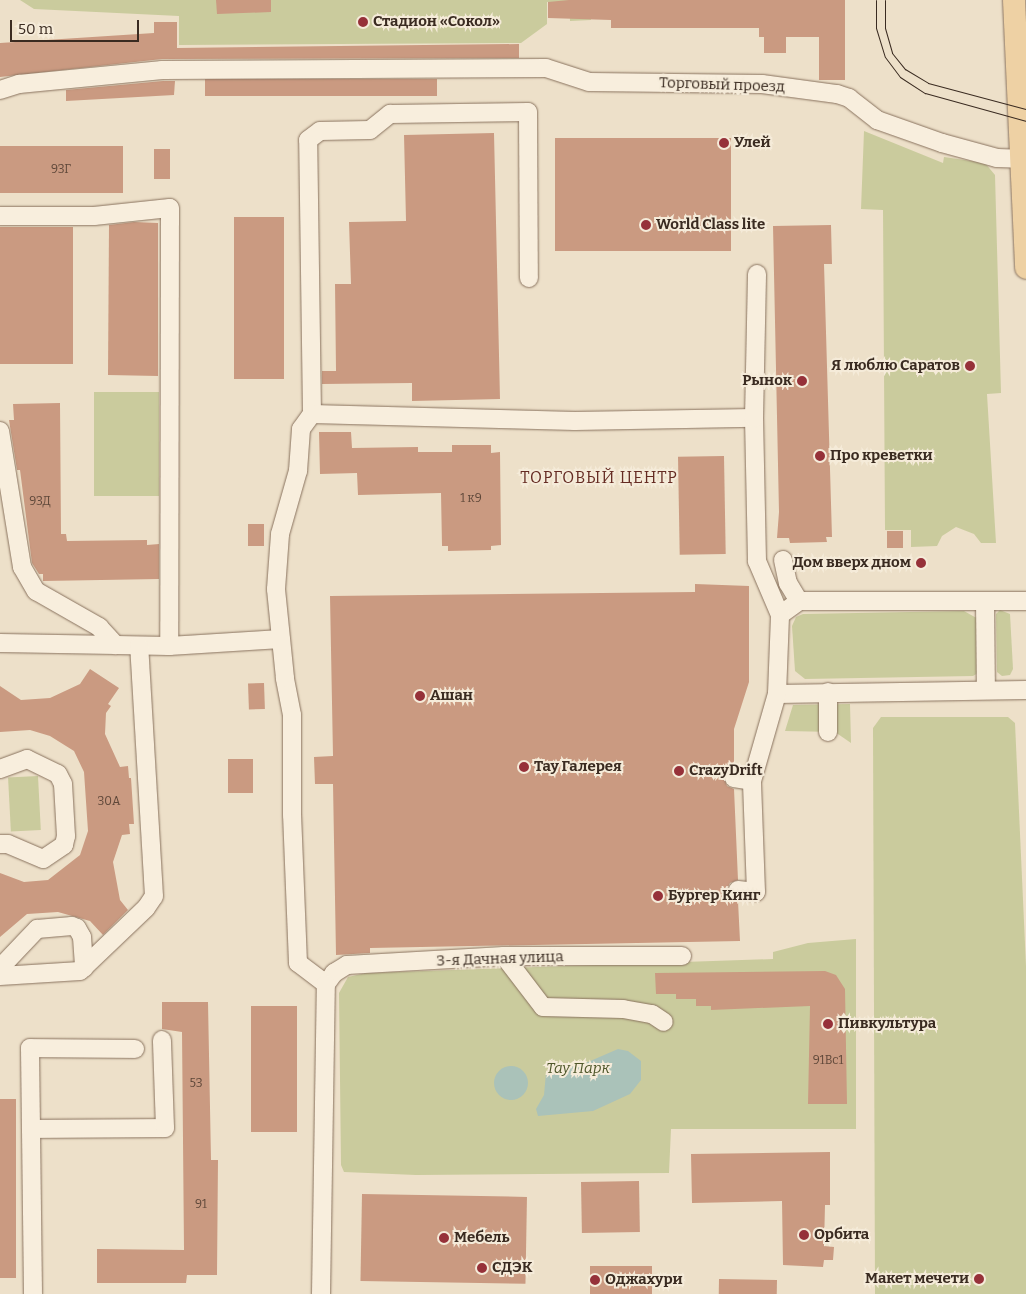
<!DOCTYPE html>
<meta charset="utf-8">
<style>
body{margin:0}
#map{position:relative;width:1026px;height:1294px;overflow:hidden;background:#ede0c9;font-family:Bitter,serif}
div>[style]{position:absolute}
[style*='--x']{left:calc(var(--x)*1px);top:calc(var(--y)*1px);width:calc(var(--w)*1px);rotate:calc(var(--a)*1deg)}
.green>*{inset:0;background:#cacb9d;transform-origin:0 0}
.water>*{inset:0;background:#aac2b9}
.round{border-radius:50%}
.building>*{inset:0;background:#ca9a81;transform-origin:0 0}
.roads{filter:drop-shadow(0 0 1px #89725e) drop-shadow(0 0 1px #89725e)}
.minor>*{height:18px;margin:-9px;padding:0 9px;transform-origin:9px;border-radius:9px;background:#f8eedd}
.major>*{height:22px;margin:-11px;padding:0 11px;transform-origin:11px;border-radius:11px;background:#eed1a4}
.tram>*{height:1px;margin:-0.5px;padding:0 0.5px;transform-origin:0.5px;border-radius:0.5px;background:#3a2b21}
.dots>*{width:14px;height:14px;translate:-50% -50%;box-sizing:border-box;border:2px solid #f5ebd9;border-radius:50%}
span{translate:-50% -50%;white-space:nowrap;text-align:center;line-height:1.15;-webkit-text-stroke:4px #f5ebd9;paint-order:stroke}
.number-label{font-size:12px;color:#5e4739}
.number-label span{-webkit-text-stroke-width:0}
.poi-label{font-size:15px;color:#3a2b21;font-weight:700}
.left{translate:0 -50%;text-align:left}
.right{translate:-100% -50%;text-align:right}
.street-label{font-size:15px;color:#3a2b21}
.park-label{font-size:15px;color:#4e5629;font-style:italic}
.neighbourhood-label{font-size:16px;color:#652b22;letter-spacing:1px}
.scale{position:absolute;left:10px;top:20px;width:129px;height:22px;box-sizing:border-box;border:2px solid #3a2b21;border-top:0;padding-left:6px;font-size:15px;line-height:18px;white-space:nowrap;color:#3a2b21;-webkit-text-stroke:4px #f5ebd9;paint-order:stroke}
</style>
<div id="map">
<div class="green">
<div style="clip-path:polygon(20px 0,592px 0,591px 20px,570px 21px,569px 2px,547px 2px,547px 24px,521px 43px,179px 45px,179px 16px,34px 9px)"></div>
<div style="clip-path:polygon(864px 131px,943px 163px,944px 157px,985px 163px,995px 175px,1001px 393px,987px 394px,996px 543px,981px 543px,974px 534px,956px 527px,942px 536px,937px 546px,911px 547px,911px 530px,885px 530px,883px 210px,861px 209px)"></div>
<div style="left:94px;top:392px;width:65px;height:104px"></div>
<div style="clip-path:polygon(1000px 610px,1010px 614px,1013px 669px,1010px 675px,1002px 676px,997px 672px,996px 614px)"></div>
<div style="clip-path:polygon(964px 611px,980px 620px,978px 673px,973px 676px,805px 679px,795px 671px,792px 626px,796px 617px,803px 614px)"></div>
<div style="clip-path:polygon(850px 704px,851px 743px,835px 732px,785px 731px,793px 705px)"></div>
<div style="clip-path:polygon(881px 717px,1008px 717px,1015px 723px,1026px 966px,1026px 1294px,875px 1294px,873px 728px)"></div>
<div style="left:38px;top:776px;width:54px;height:30px;rotate:87deg"></div>
<div style="clip-path:polygon(856px 939px,856px 1129px,671px 1129px,669px 1173px,416px 1175px,344px 1172px,341px 1165px,339px 993px,348px 977px,366px 973px,773px 959px,773px 952px,808px 943px)"></div>
</div>
<div class="water">
<div style="clip-path:polygon(618px 1049px,628px 1051px,641px 1061px,641px 1080px,630px 1094px,593px 1111px,538px 1116px,536px 1109px,544px 1095px,546px 1073px,553px 1069px,581px 1065px)"></div>
<div class="round" style="left:494px;top:1066px;width:34px;height:34px"></div>
</div>
<div class="building">
<div style="clip-path:polygon(216px 0,271px 0,271px 12px,217px 14px)"></div>
<div style="clip-path:polygon(569px 0,845px 0,845px 80px,819px 80px,819px 37px,786px 37px,786px 53px,764px 53px,764px 37px,759px 37px,759px 28px,611px 28px,611px 20px,548px 18px,548px 2px)"></div>
<div style="clip-path:polygon(154px 22px,177px 22px,177px 48px,519px 44px,519px 58px,162px 59px,0 77px,0 43px,154px 33px)"></div>
<div style="left:437px;top:79px;width:17px;height:232px;rotate:90deg"></div>
<div style="clip-path:polygon(163px 81px,175px 81px,174px 95px,66px 101px,66px 90px)"></div>
<div style="clip-path:polygon(494px 133px,500px 399px,412px 401px,412px 383px,322px 384px,322px 371px,336px 371px,335px 284px,351px 284px,349px 222px,406px 221px,404px 135px)"></div>
<div style="left:555px;top:138px;width:176px;height:113px"></div>
<div style="left:0;top:146px;width:123px;height:47px"></div>
<div style="left:154px;top:149px;width:16px;height:30px"></div>
<div style="left:234px;top:217px;width:50px;height:162px"></div>
<div style="clip-path:polygon(134px 222px,158px 223px,158px 376px,108px 375px,109px 225px)"></div>
<div style="clip-path:polygon(831px 225px,832px 264px,824px 264px,832px 537px,826px 537px,827px 542px,790px 543px,789px 538px,777px 538px,779px 512px,773px 226px)"></div>
<div style="left:0;top:227px;width:73px;height:137px"></div>
<div style="clip-path:polygon(60px 403px,61px 534px,66px 534px,67px 541px,147px 540px,147px 545px,159px 544px,159px 579px,43px 581px,43px 574px,39px 574px,32px 563px,20px 470px,17px 470px,9px 420px,14px 420px,13px 404px)"></div>
<div style="clip-path:polygon(319px 432px,351px 432px,352px 448px,418px 447px,418px 452px,452px 452px,452px 445px,491px 445px,491px 453px,500px 452px,501px 545px,491px 546px,491px 550px,448px 551px,448px 546px,442px 546px,441px 493px,358px 495px,357px 473px,320px 474px)"></div>
<div style="left:724px;top:456px;width:98px;height:46px;rotate:89deg"></div>
<div style="left:248px;top:524px;width:16px;height:22px"></div>
<div style="left:887px;top:531px;width:16px;height:17px"></div>
<div style="clip-path:polygon(695px 584px,749px 586px,749px 682px,734px 729px,734px 768px,726px 771px,724px 777px,727px 786px,734px 789px,738px 880px,730px 883px,727px 889px,731px 898px,738px 901px,740px 941px,370px 948px,370px 953px,336px 955px,333px 784px,315px 784px,314px 757px,333px 756px,330px 596px,695px 592px)"></div>
<div style="clip-path:polygon(90px 669px,119px 688px,108px 704px,111px 706px,106px 713px,105px 734px,120px 767px,128px 766px,129px 778px,131px 778px,134px 824px,129px 824px,130px 834px,122px 835px,113px 862px,120px 900px,128px 910px,103px 935px,90px 921px,58px 912px,27px 914px,0 937px,0 873px,24px 882px,48px 880px,80px 855px,88px 831px,84px 772px,74px 751px,50px 736px,30px 730px,0 732px,0 686px,21px 700px,50px 698px,80px 684px)"></div>
<div style="left:264px;top:683px;width:26px;height:16px;rotate:88deg"></div>
<div style="left:228px;top:759px;width:25px;height:34px"></div>
<div style="clip-path:polygon(825px 971px,836px 975px,845px 989px,847px 1104px,808px 1104px,810px 1006px,711px 1010px,711px 1006px,696px 1006px,696px 999px,676px 999px,676px 994px,656px 994px,655px 973px)"></div>
<div style="clip-path:polygon(162px 1002px,208px 1002px,211px 1160px,218px 1160px,217px 1275px,187px 1275px,186px 1283px,97px 1283px,97px 1249px,184px 1250px,182px 1032px,162px 1029px)"></div>
<div style="left:297px;top:1006px;width:126px;height:46px;rotate:90deg"></div>
<div style="left:0;top:1099px;width:16px;height:179px"></div>
<div style="clip-path:polygon(830px 1152px,830px 1205px,825px 1205px,824px 1246px,834px 1247px,833px 1260px,824px 1260px,823px 1267px,783px 1265px,782px 1201px,692px 1203px,691px 1154px)"></div>
<div style="left:639px;top:1181px;width:51px;height:58px;rotate:89deg"></div>
<div style="left:362px;top:1194px;width:165px;height:87px;rotate:1deg"></div>
<div style="left:652px;top:1266px;width:28px;height:62px;rotate:90deg"></div>
<div style="left:719px;top:1279px;width:58px;height:15px;rotate:1deg"></div>
</div>
<div class="roads">
<div class="minor">
<div style="--x:0;--y:90;--w:20;--a:-18"></div>
<div style="--x:19;--y:84;--w:144;--a:-5.6"></div>
<div style="--x:162;--y:70;--w:384;--a:-0.3"></div>
<div style="--x:546;--y:68;--w:45;--a:18"></div>
<div style="--x:589;--y:82;--w:173;--a:0.7"></div>
<div style="--x:762;--y:84;--w:76;--a:7.6"></div>
<div style="--x:837;--y:94;--w:13;--a:18"></div>
<div style="--x:849;--y:98;--w:36;--a:38"></div>
<div style="--x:877;--y:120;--w:69;--a:19.5"></div>
<div style="--x:942;--y:143;--w:57;--a:15.3"></div>
<div style="--x:997;--y:158;--w:29;--a:2"></div>
<div style="--x:0;--y:216;--w:94;--a:0"></div>
<div style="--x:94;--y:216;--w:76;--a:-6"></div>
<div style="--x:170;--y:208;--w:438;--a:90.1"></div>
<div style="--x:312;--y:414;--w:274;--a:-90.8"></div>
<div style="--x:308;--y:140;--w:15;--a:-37"></div>
<div style="--x:320;--y:131;--w:50;--a:-1.1"></div>
<div style="--x:370;--y:130;--w:26;--a:-39"></div>
<div style="--x:390;--y:114;--w:138;--a:-0.8"></div>
<div style="--x:528;--y:112;--w:166;--a:89.7"></div>
<div style="--x:0;--y:431;--w:138;--a:80.8"></div>
<div style="--x:22;--y:567;--w:28;--a:60"></div>
<div style="--x:36;--y:591;--w:73;--a:29.7"></div>
<div style="--x:99;--y:627;--w:25;--a:47"></div>
<div style="--x:116;--y:645;--w:53;--a:1.1"></div>
<div style="--x:169;--y:646;--w:112;--a:-3.6"></div>
<div style="--x:783;--y:560;--w:24;--a:78"></div>
<div style="--x:788;--y:583;--w:21;--a:59"></div>
<div style="--x:985;--y:601;--w:89;--a:89.4"></div>
<div style="--x:780;--y:615;--w:24;--a:-36"></div>
<div style="--x:799;--y:601;--w:227;--a:0"></div>
<div style="--x:0;--y:643;--w:116;--a:1"></div>
<div style="--x:777;--y:694;--w:249;--a:-0.9"></div>
<div style="--x:828;--y:732;--w:40;--a:-90"></div>
<div style="--x:0;--y:769;--w:29;--a:-20"></div>
<div style="--x:27;--y:759;--w:34;--a:26"></div>
<div style="--x:58;--y:774;--w:11;--a:63"></div>
<div style="--x:63;--y:784;--w:52;--a:86.7"></div>
<div style="--x:66;--y:836;--w:9;--a:103"></div>
<div style="--x:64;--y:845;--w:25;--a:146"></div>
<div style="--x:43;--y:859;--w:38;--a:-157"></div>
<div style="--x:8;--y:844;--w:8;--a:180"></div>
<div style="--x:734;--y:778;--w:18;--a:9"></div>
<div style="--x:738;--y:890;--w:18;--a:6"></div>
<div style="--x:756;--y:892;--w:111;--a:-92.1"></div>
<div style="--x:752;--y:781;--w:91;--a:-74"></div>
<div style="--x:777;--y:694;--w:79;--a:-87.8"></div>
<div style="--x:780;--y:615;--w:59;--a:-113.1"></div>
<div style="--x:757;--y:561;--w:143;--a:-91.2"></div>
<div style="--x:504;--y:956;--w:64;--a:52.6"></div>
<div style="--x:543;--y:1007;--w:80;--a:1.4"></div>
<div style="--x:623;--y:1009;--w:29;--a:10"></div>
<div style="--x:652;--y:1014;--w:14;--a:34"></div>
<div style="--x:0;--y:968;--w:54;--a:-46.5"></div>
<div style="--x:37;--y:929;--w:35;--a:-5"></div>
<div style="--x:72;--y:926;--w:5;--a:22"></div>
<div style="--x:77;--y:928;--w:10;--a:61"></div>
<div style="--x:82;--y:937;--w:31;--a:86"></div>
<div style="--x:0;--y:976;--w:80;--a:-3.6"></div>
<div style="--x:80;--y:971;--w:91;--a:-43.7"></div>
<div style="--x:146;--y:908;--w:14;--a:-56"></div>
<div style="--x:154;--y:896;--w:250;--a:-93.4"></div>
<div style="--x:326;--y:984;--w:35;--a:-143"></div>
<div style="--x:298;--y:963;--w:148;--a:-92.3"></div>
<div style="--x:292;--y:815;--w:100;--a:-90"></div>
<div style="--x:292;--y:715;--w:38;--a:-101"></div>
<div style="--x:285;--y:678;--w:89;--a:-95.8"></div>
<div style="--x:276;--y:589;--w:55;--a:-85.8"></div>
<div style="--x:280;--y:534;--w:66;--a:-74.1"></div>
<div style="--x:298;--y:471;--w:42;--a:-85.9"></div>
<div style="--x:301;--y:429;--w:19;--a:-54"></div>
<div style="--x:312;--y:414;--w:263;--a:1.5"></div>
<div style="--x:575;--y:421;--w:179;--a:-1"></div>
<div style="--x:754;--y:418;--w:144;--a:-88.8"></div>
<div style="--x:326;--y:984;--w:14;--a:-54"></div>
<div style="--x:334;--y:973;--w:15;--a:-32"></div>
<div style="--x:347;--y:965;--w:157;--a:-3.3"></div>
<div style="--x:504;--y:956;--w:178;--a:0"></div>
<div style="--x:32;--y:1129;--w:133;--a:-0.4"></div>
<div style="--x:165;--y:1128;--w:88;--a:-92"></div>
<div style="--x:33;--y:1294;--w:246;--a:-90.7"></div>
<div style="--x:30;--y:1048;--w:105;--a:0.5"></div>
<div style="--x:321;--y:1294;--w:310;--a:-89.1"></div>
</div>
<div class="major">
<div style="--x:1014;--y:0;--w:268;--a:87.4"></div>
</div>
</div>
<div class="tram">
<div style="--x:876;--y:0;--w:28;--a:90"></div>
<div style="--x:876;--y:28;--w:30;--a:73"></div>
<div style="--x:885;--y:57;--w:25;--a:53"></div>
<div style="--x:900;--y:77;--w:30;--a:33"></div>
<div style="--x:925;--y:93;--w:105;--a:15.5"></div>
<div style="--x:885;--y:0;--w:28;--a:90"></div>
<div style="--x:885;--y:28;--w:26;--a:74"></div>
<div style="--x:892;--y:53;--w:21;--a:51"></div>
<div style="--x:905;--y:69;--w:27;--a:31"></div>
<div style="--x:928;--y:83;--w:101;--a:14.9"></div>
</div>
<div class="dots">
<div style="left:363px;top:22px;background:#963139"></div>
<div style="left:724px;top:143px;background:#963139"></div>
<div style="left:646px;top:225px;background:#963139"></div>
<div style="left:970px;top:366px;background:#963139"></div>
<div style="left:802px;top:381px;background:#963139"></div>
<div style="left:820px;top:456px;background:#963139"></div>
<div style="left:921px;top:563px;background:#963139"></div>
<div style="left:420px;top:696px;background:#963139"></div>
<div style="left:524px;top:767px;background:#963139"></div>
<div style="left:679px;top:771px;background:#963139"></div>
<div style="left:658px;top:896px;background:#963139"></div>
<div style="left:828px;top:1024px;background:#963139"></div>
<div style="left:804px;top:1235px;background:#963139"></div>
<div style="left:444px;top:1238px;background:#963139"></div>
<div style="left:482px;top:1268px;background:#963139"></div>
<div style="left:979px;top:1279px;background:#963139"></div>
<div style="left:595px;top:1280px;background:#963139"></div>
</div>
<div class="number-label">
<span style="left:61px;top:170px">93Г</span>
<span style="left:471px;top:499px">1 к9</span>
<span style="left:40px;top:502px">93Д</span>
<span style="left:109px;top:802px">30А</span>
<span style="left:828px;top:1061px">91Вс1</span>
<span style="left:196px;top:1084px">53</span>
<span style="left:201px;top:1205px">91</span>
</div>
<div class="poi-label">
<span class="left" style="left:373px;top:22px">Стадион «Сокол»</span>
<span class="left" style="left:734px;top:143px">Улей</span>
<span class="left" style="left:656px;top:225px">World Class lite</span>
<span class="right" style="left:960px;top:366px">Я люблю Саратов</span>
<span class="right" style="left:792px;top:381px">Рынок</span>
<span class="left" style="left:830px;top:456px">Про креветки</span>
<span class="right" style="left:911px;top:563px">Дом вверх дном</span>
<span class="left" style="left:430px;top:696px">Ашан</span>
<span class="left" style="left:534px;top:767px">Тау Галерея</span>
<span class="left" style="left:689px;top:771px">CrazyDrift</span>
<span class="left" style="left:668px;top:896px">Бургер Кинг</span>
<span class="left" style="left:838px;top:1024px">Пивкультура</span>
<span class="left" style="left:814px;top:1235px">Орбита</span>
<span class="left" style="left:454px;top:1238px">Мебель</span>
<span class="left" style="left:492px;top:1268px">СДЭК</span>
<span class="right" style="left:969px;top:1279px">Макет мечети</span>
<span class="left" style="left:605px;top:1280px">Оджахури</span>
</div>
<div class="street-label">
<span style="left:722px;top:85px;rotate:2deg">Торговый проезд</span>
<span style="left:500px;top:959px;rotate:-2deg">3-я Дачная улица</span>
</div>
<div class="park-label">
<span style="left:578px;top:1069px">Тау Парк</span>
</div>
<div class="neighbourhood-label">
<span style="left:599px;top:478px">ТОРГОВЫЙ ЦЕНТР</span>
</div>
<div class="scale">50 m</div>
</div>
